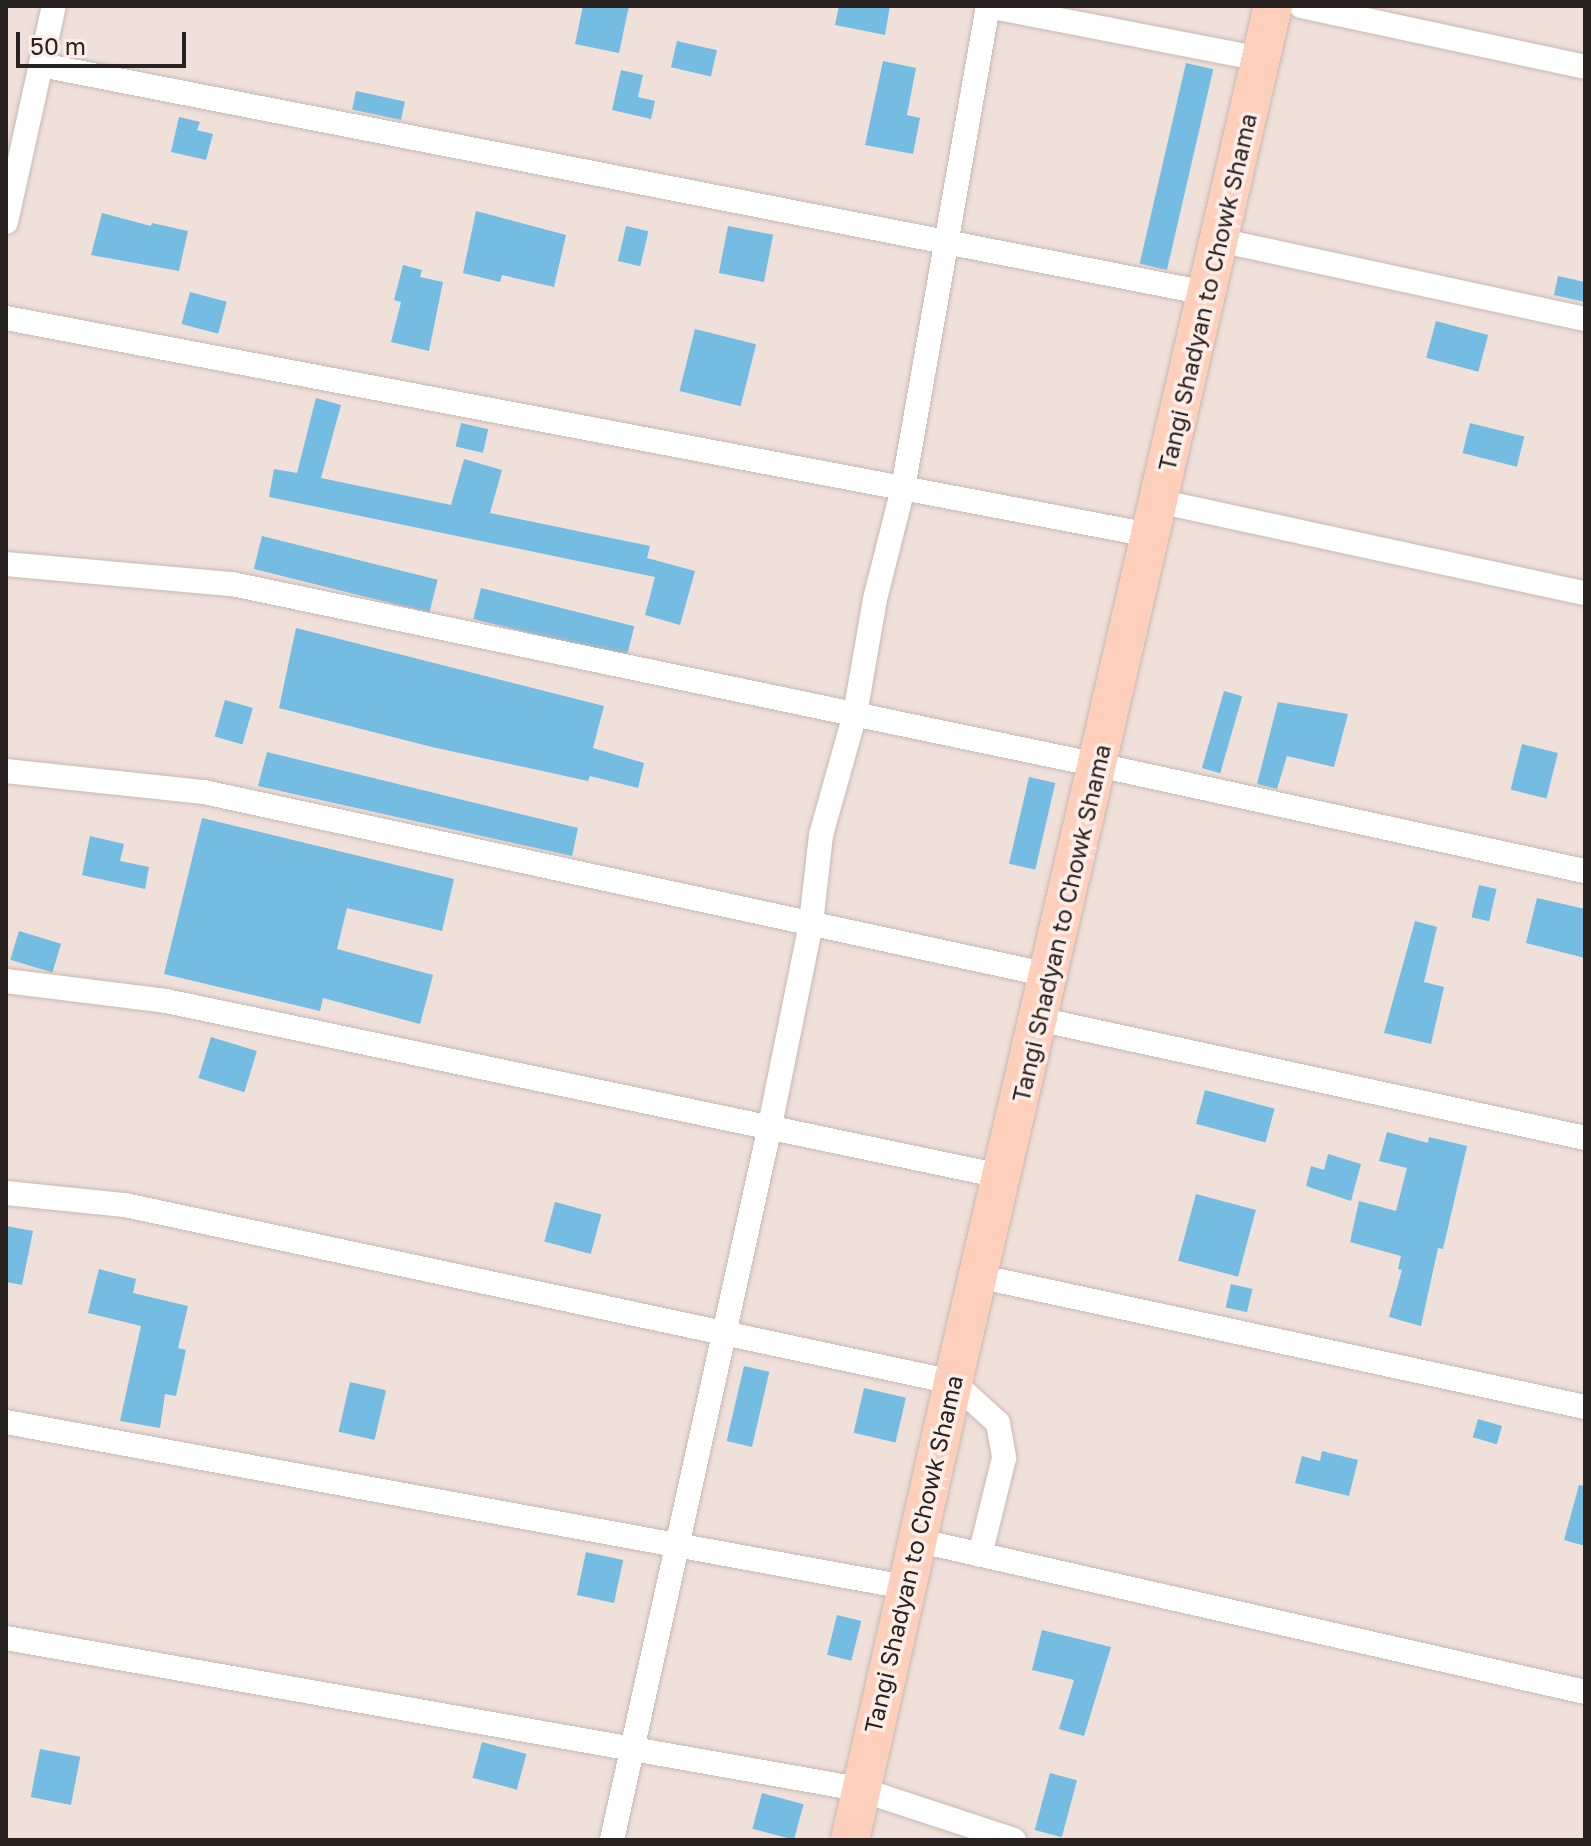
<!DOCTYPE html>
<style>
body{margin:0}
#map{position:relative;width:1591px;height:1846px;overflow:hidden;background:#f0e0da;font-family:"Golos Text",sans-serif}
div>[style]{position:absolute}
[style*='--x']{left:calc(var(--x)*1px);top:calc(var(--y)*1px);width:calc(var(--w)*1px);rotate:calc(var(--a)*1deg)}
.building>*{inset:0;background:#74bce2;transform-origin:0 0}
.roads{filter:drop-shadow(0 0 2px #c8b9b3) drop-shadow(0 0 2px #c8b9b3)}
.minor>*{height:24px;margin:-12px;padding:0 12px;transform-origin:12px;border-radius:12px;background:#fff}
.primary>*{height:38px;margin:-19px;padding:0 19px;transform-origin:19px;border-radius:19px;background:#fed0bc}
span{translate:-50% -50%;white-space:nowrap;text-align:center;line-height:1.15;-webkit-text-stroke:7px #fdede7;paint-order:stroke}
.street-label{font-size:24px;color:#282220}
.frame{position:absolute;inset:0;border:8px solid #282220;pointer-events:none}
.scale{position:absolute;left:16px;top:32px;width:170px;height:36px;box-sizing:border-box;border:4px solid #282220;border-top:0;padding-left:10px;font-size:24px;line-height:28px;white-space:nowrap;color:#282220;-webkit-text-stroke:6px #fdede7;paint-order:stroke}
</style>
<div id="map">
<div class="building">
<div style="clip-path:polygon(583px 6px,629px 6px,619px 53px,575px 44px)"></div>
<div style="clip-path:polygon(839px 6px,890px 6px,885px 35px,835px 25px)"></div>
<div style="left:677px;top:41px;width:41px;height:27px;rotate:13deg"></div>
<div style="clip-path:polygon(883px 61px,916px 68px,907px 115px,920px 118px,913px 154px,865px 145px)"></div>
<div style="left:1186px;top:63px;width:28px;height:206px;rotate:13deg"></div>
<div style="clip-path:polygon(621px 70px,643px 75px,638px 97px,655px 101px,651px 119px,612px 110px)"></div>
<div style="left:356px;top:91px;width:50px;height:19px;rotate:12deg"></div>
<div style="clip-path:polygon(179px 117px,200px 122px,197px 130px,213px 134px,206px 160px,171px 152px)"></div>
<div style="clip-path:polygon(476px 211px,566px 235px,554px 287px,502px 275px,500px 282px,463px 273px)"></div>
<div style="clip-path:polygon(102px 213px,151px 226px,152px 223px,188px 231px,179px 271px,91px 255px)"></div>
<div style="left:626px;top:226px;width:23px;height:36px;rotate:13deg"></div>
<div style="left:728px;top:226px;width:46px;height:48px;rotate:11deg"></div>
<div style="clip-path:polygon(403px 265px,422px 270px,420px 277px,443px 282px,429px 351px,391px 342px,401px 302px,394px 300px)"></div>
<div style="clip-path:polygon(1558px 276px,1585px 282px,1585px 302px,1554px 295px)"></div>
<div style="left:190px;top:292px;width:38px;height:33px;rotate:15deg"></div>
<div style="left:1436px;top:321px;width:54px;height:38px;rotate:15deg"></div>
<div style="left:695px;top:329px;width:63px;height:64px;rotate:14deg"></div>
<div style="clip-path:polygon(316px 398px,341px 405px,321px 478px,451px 505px,464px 459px,502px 470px,490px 513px,650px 546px,647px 558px,695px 571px,680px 625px,645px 615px,655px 577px,269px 497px,274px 469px,297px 473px)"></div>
<div style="left:461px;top:423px;width:28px;height:24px;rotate:13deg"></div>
<div style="left:1470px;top:423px;width:56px;height:31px;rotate:14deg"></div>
<div style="left:262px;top:536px;width:181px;height:34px;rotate:14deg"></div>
<div style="left:481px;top:588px;width:158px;height:32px;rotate:14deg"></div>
<div style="clip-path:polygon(296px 628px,604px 706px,593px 748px,644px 763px,638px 788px,590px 776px,588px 781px,432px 747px,279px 708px)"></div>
<div style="left:1224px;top:691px;width:19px;height:80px;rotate:16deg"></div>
<div style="left:225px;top:700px;width:29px;height:38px;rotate:16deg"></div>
<div style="clip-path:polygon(1278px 702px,1348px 714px,1334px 767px,1287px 756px,1277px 789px,1257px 784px)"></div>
<div style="left:1522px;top:744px;width:37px;height:47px;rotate:14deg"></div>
<div style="clip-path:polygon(267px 752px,578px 828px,572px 856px,258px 786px)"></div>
<div style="left:1029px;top:777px;width:27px;height:89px;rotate:13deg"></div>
<div style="clip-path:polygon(202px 818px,454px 879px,442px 931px,347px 908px,337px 949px,433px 975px,420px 1024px,323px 998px,320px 1011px,164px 974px)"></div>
<div style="clip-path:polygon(90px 836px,124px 844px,120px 861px,149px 867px,145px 889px,82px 875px)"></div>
<div style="left:1479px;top:885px;width:18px;height:33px;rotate:13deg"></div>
<div style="clip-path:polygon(1537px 898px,1585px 909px,1585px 958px,1526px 943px)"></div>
<div style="clip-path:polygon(1415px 921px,1437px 927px,1424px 982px,1444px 987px,1431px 1044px,1384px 1033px)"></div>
<div style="left:19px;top:931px;width:44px;height:30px;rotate:17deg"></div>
<div style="left:211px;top:1037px;width:48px;height:43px;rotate:17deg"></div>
<div style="left:1205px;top:1090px;width:72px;height:35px;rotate:15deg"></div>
<div style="clip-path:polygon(1387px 1132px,1428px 1143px,1429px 1137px,1467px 1146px,1443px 1249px,1438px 1248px,1421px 1326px,1389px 1317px,1402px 1270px,1398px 1269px,1401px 1256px,1350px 1242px,1359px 1201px,1396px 1211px,1407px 1168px,1379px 1161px)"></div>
<div style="clip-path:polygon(1328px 1154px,1361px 1164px,1351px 1201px,1306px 1186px,1311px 1166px,1324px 1170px)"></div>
<div style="left:1196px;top:1194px;width:62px;height:69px;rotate:15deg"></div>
<div style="left:555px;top:1202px;width:48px;height:41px;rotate:15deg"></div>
<div style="clip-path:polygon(6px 1226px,33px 1231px,22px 1285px,6px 1282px)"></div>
<div style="clip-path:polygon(99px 1269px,136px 1279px,133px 1293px,188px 1306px,178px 1348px,186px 1350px,176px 1396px,165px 1394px,160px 1428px,120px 1421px,141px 1326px,88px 1313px)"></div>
<div style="left:1231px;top:1284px;width:22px;height:24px;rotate:13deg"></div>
<div style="left:744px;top:1366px;width:26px;height:77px;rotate:13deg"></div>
<div style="left:350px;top:1382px;width:37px;height:51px;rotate:13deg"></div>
<div style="left:864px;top:1388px;width:43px;height:46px;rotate:13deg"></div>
<div style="left:1478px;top:1419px;width:25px;height:19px;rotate:16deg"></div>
<div style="clip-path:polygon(1322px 1451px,1358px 1460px,1349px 1496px,1295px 1483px,1302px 1456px,1320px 1461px)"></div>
<div style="clip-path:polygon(1579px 1485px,1585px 1486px,1585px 1546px,1564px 1540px)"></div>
<div style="left:586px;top:1552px;width:38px;height:44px;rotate:12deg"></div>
<div style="left:837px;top:1615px;width:25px;height:41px;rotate:14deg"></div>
<div style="clip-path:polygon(1042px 1630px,1111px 1647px,1084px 1736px,1059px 1729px,1074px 1680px,1032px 1670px)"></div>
<div style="left:482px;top:1742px;width:46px;height:37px;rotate:15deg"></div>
<div style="left:40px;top:1749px;width:41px;height:49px;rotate:11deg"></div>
<div style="left:1050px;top:1773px;width:28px;height:59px;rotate:15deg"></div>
<div style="left:762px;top:1793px;width:43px;height:37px;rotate:15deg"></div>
</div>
<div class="roads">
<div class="minor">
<div style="--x:1301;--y:6;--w:290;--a:12.1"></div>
<div style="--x:41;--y:65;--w:1187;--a:11.07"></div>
<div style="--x:6;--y:222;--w:221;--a:-77.5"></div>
<div style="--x:1219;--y:240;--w:374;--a:12.2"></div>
<div style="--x:6;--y:318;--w:1164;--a:10.74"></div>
<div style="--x:1158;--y:501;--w:437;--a:12.2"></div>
<div style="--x:6;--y:564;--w:227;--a:5.1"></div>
<div style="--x:232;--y:584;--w:885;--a:11.81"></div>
<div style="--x:1098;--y:765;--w:498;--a:12.3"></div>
<div style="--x:6;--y:771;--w:199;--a:6.1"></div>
<div style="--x:204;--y:792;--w:865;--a:12.22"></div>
<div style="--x:6;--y:981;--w:161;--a:7.1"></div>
<div style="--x:166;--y:1001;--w:853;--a:11.84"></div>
<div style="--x:1038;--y:1019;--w:560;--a:12.27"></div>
<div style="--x:6;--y:1193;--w:120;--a:5.8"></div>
<div style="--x:125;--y:1205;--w:847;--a:12.07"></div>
<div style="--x:953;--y:1382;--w:61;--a:42.3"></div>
<div style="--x:998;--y:1423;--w:36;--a:80"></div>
<div style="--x:1004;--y:1458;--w:100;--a:103.9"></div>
<div style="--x:977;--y:1276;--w:622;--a:12.16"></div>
<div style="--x:6;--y:1422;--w:914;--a:10.4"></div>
<div style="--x:916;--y:1540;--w:686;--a:12.8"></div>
<div style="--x:6;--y:1638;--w:866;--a:10.04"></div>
<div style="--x:859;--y:1789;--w:163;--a:18.2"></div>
<div style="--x:612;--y:1840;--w:722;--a:-77.52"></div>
<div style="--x:768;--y:1135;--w:216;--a:-78.5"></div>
<div style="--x:811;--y:923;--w:89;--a:-83.5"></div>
<div style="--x:821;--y:835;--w:126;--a:-74.3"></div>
<div style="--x:855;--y:714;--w:117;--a:-80.1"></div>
<div style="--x:875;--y:599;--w:114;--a:-75.8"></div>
<div style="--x:903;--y:488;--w:489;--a:-80"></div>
<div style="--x:988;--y:6;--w:277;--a:11"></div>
</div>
<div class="primary">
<div style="--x:850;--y:1840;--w:469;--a:-77.3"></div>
<div style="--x:953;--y:1382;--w:1413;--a:-76.91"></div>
</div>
</div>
<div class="street-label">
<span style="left:1207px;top:292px;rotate:-77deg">Tangi Shadyan to Chowk Shama</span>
<span style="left:1061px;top:923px;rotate:-77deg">Tangi Shadyan to Chowk Shama</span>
<span style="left:913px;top:1554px;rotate:-77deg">Tangi Shadyan to Chowk Shama</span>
</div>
<div class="frame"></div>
<div class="scale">50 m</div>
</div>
